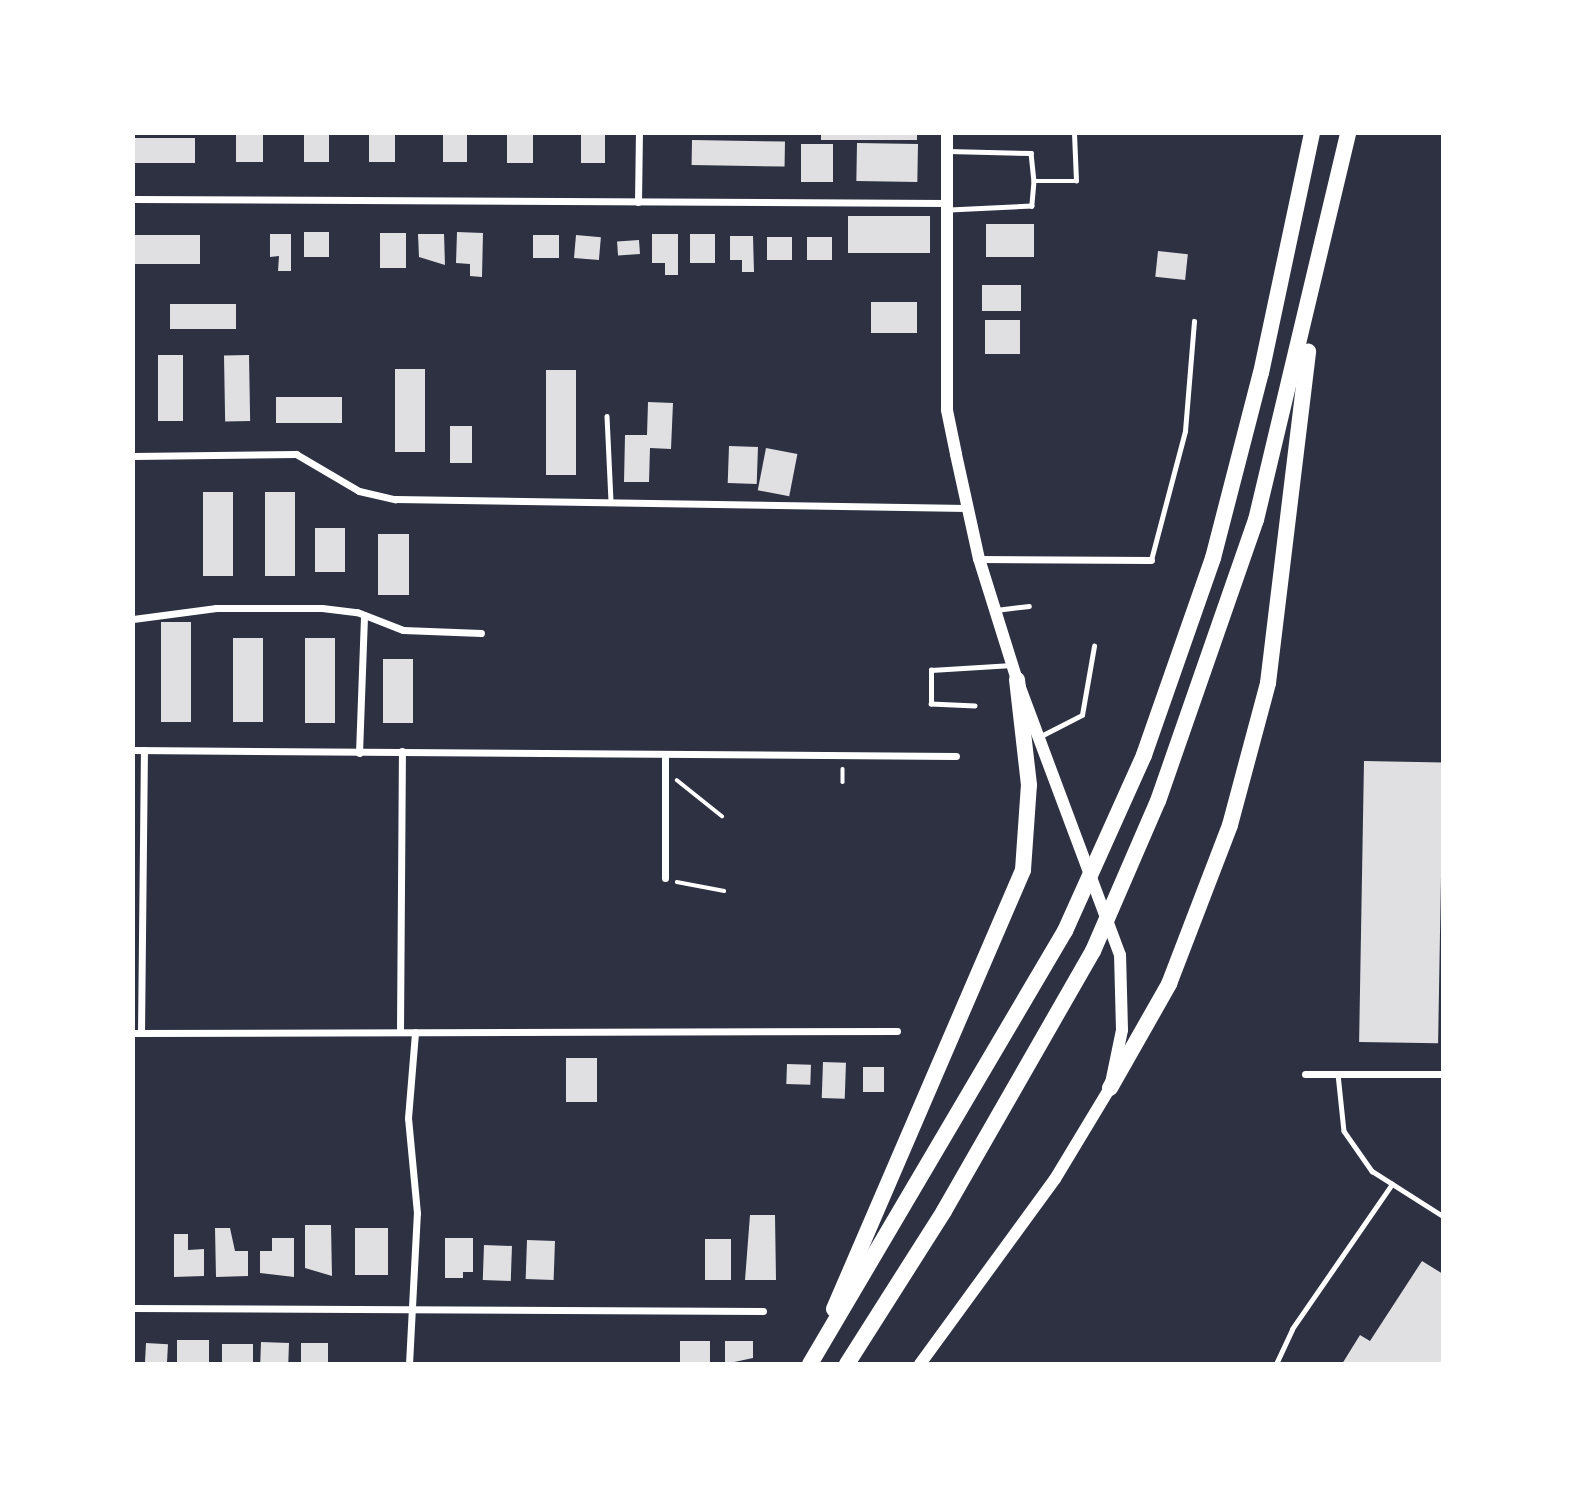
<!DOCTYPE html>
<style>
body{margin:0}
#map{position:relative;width:1576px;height:1497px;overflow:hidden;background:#2d3142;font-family:Helvetica,sans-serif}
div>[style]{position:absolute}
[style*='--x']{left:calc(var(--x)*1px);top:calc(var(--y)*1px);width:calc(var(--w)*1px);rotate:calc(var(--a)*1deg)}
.building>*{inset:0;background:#e0e0e3;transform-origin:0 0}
.path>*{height:3.5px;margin:-1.75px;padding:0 1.75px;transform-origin:1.75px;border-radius:1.75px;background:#fff}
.service>*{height:4.5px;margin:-2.25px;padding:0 2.25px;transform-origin:2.25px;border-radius:2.25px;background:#fff}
.minor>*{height:7px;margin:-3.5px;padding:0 3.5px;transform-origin:3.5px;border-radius:3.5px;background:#fff}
.secondary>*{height:12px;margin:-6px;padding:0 6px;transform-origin:6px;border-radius:6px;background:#fff}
.motorway>*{height:16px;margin:-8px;padding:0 8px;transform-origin:8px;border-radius:8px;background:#fff}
span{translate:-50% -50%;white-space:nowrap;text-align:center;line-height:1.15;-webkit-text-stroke:6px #fff;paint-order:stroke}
.frame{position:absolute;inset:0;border:135px solid #fff;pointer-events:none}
</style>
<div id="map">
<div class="building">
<div style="left:236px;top:133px;width:27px;height:29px"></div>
<div style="left:304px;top:133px;width:25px;height:29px"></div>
<div style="left:369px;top:133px;width:26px;height:29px"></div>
<div style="left:443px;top:133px;width:24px;height:29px"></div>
<div style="left:507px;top:133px;width:26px;height:30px"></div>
<div style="left:581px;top:133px;width:24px;height:30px"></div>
<div style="left:821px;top:133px;width:96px;height:7px"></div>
<div style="left:133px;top:138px;width:62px;height:25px"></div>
<div style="left:692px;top:140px;width:93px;height:25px;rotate:1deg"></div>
<div style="left:857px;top:143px;width:61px;height:38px;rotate:1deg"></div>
<div style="left:801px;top:144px;width:32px;height:38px"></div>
<div style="left:848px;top:216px;width:82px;height:37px"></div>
<div style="left:986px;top:224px;width:48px;height:33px"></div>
<div style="left:304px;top:232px;width:25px;height:25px"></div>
<div style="clip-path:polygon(457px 232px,483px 233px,482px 277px,470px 276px,470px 264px,456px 263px)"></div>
<div style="left:380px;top:233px;width:26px;height:35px"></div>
<div style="clip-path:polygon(270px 234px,291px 234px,291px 271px,278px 271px,279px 256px,270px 257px)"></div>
<div style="clip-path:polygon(418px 234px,444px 234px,445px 265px,419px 257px)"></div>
<div style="clip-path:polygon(652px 234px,678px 234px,678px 275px,665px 275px,665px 263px,652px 263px)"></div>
<div style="left:690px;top:234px;width:25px;height:29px"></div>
<div style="left:200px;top:235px;width:29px;height:67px;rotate:90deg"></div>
<div style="left:559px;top:235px;width:23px;height:26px;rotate:90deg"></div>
<div style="left:576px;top:235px;width:25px;height:23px;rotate:5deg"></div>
<div style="clip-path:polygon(730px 236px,753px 236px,754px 272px,742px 272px,742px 260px,730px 260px)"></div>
<div style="left:767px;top:237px;width:25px;height:23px"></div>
<div style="left:807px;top:237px;width:25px;height:23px"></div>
<div style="left:639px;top:240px;width:14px;height:22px;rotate:86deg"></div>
<div style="left:1158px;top:251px;width:30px;height:26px;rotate:6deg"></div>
<div style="left:1021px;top:285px;width:26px;height:39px;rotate:90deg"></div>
<div style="left:871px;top:302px;width:46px;height:31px"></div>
<div style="left:170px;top:304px;width:66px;height:25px"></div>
<div style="left:985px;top:320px;width:35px;height:34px"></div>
<div style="left:158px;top:355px;width:25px;height:66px"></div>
<div style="left:249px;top:355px;width:66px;height:25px;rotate:89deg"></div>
<div style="left:395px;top:369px;width:30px;height:83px"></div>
<div style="left:546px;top:370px;width:30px;height:105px"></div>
<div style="left:342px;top:397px;width:26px;height:66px;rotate:90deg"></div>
<div style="clip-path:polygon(648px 402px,673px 403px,671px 449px,650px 448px,649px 482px,624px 482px,625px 435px,647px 435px)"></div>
<div style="left:450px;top:426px;width:22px;height:37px"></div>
<div style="left:729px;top:446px;width:29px;height:37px;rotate:2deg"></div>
<div style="left:766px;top:448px;width:32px;height:43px;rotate:11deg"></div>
<div style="left:203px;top:492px;width:30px;height:84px"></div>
<div style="left:265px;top:492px;width:30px;height:84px"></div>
<div style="left:315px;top:528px;width:30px;height:44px"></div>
<div style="left:378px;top:534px;width:31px;height:61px"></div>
<div style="left:161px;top:622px;width:30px;height:100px"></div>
<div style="left:233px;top:638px;width:30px;height:84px"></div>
<div style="left:305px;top:638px;width:30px;height:85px"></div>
<div style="left:383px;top:659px;width:30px;height:64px"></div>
<div style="left:1364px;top:761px;width:79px;height:281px;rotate:1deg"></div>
<div style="left:566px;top:1058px;width:31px;height:44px"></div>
<div style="left:823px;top:1062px;width:23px;height:36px;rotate:2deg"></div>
<div style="left:787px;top:1064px;width:24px;height:20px;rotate:2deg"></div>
<div style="left:863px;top:1067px;width:21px;height:25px"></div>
<div style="clip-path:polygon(750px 1215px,775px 1215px,776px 1280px,745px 1280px)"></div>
<div style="clip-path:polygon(305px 1225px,331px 1225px,332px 1276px,305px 1268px)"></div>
<div style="clip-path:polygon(215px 1228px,230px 1228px,235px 1251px,248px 1251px,248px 1276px,216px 1277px)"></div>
<div style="left:355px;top:1228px;width:33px;height:47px"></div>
<div style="clip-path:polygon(174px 1234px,188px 1234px,188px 1250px,204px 1249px,204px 1276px,174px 1277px)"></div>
<div style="clip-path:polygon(272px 1238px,294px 1238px,294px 1277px,260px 1273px,260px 1251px,272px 1251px)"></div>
<div style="clip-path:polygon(445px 1238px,473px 1238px,473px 1272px,463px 1272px,463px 1278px,445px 1278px)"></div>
<div style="left:731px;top:1239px;width:41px;height:26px;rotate:90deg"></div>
<div style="left:527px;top:1240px;width:28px;height:39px;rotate:2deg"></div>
<div style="left:484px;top:1245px;width:28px;height:35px;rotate:2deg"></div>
<div style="clip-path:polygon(1422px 1261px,1443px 1274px,1443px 1364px,1342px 1364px,1360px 1335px,1370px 1341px)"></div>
<div style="left:177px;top:1340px;width:32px;height:24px"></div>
<div style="left:710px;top:1341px;width:23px;height:30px;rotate:90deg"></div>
<div style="clip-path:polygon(725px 1341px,753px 1341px,753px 1358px,725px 1364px)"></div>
<div style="left:261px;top:1342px;width:28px;height:22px;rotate:2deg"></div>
<div style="left:146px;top:1343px;width:22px;height:21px;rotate:3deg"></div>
<div style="left:301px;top:1343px;width:27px;height:21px"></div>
<div style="left:222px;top:1344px;width:31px;height:20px"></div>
</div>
<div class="path">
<div style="--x:843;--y:769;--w:13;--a:90"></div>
<div style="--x:677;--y:780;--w:58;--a:38.7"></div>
<div style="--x:677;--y:882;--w:48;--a:10.8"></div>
</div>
<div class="service">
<div style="--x:948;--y:151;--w:83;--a:1.4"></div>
<div style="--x:1031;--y:153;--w:28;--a:84"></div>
<div style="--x:1034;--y:181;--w:25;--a:95"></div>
<div style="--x:1032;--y:206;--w:82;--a:177.2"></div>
<div style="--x:1034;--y:181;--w:42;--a:0"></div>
<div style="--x:1076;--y:181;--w:48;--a:-92.4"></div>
<div style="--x:607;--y:416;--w:86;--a:87.3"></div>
<div style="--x:1151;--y:560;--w:133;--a:-75.2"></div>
<div style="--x:1185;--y:431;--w:110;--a:-85.3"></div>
<div style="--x:996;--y:610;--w:33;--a:-7"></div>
<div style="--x:975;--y:706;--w:44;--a:-177.4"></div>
<div style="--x:931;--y:704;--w:34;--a:-90"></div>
<div style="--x:931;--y:670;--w:81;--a:-3.5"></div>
<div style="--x:1039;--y:737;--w:48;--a:-27.1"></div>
<div style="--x:1082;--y:715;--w:70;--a:-80.1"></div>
<div style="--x:1338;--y:1074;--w:57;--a:84"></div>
<div style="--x:1344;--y:1131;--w:49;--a:55"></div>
<div style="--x:1372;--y:1171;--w:84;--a:32.4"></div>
<div style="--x:1276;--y:1364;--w:38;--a:-65"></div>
<div style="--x:1292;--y:1329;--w:176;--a:-55.4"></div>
</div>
<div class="minor">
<div style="--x:133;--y:199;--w:814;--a:0.28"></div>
<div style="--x:638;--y:202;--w:69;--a:-89.2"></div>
<div style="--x:133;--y:456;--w:163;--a:-0.7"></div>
<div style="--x:296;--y:454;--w:73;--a:30.4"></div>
<div style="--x:359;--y:491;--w:37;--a:13"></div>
<div style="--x:395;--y:499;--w:572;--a:0.9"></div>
<div style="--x:979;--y:559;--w:172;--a:0.3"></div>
<div style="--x:133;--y:619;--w:84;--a:-7.5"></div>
<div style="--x:216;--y:608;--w:106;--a:0"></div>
<div style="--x:322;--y:608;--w:35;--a:7"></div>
<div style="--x:357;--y:612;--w:49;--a:21.4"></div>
<div style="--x:403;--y:630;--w:78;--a:2.2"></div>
<div style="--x:133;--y:750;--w:823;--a:0.42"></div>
<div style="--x:359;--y:753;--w:138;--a:-87.9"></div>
<div style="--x:665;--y:878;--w:124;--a:-90"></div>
<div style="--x:400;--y:1031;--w:280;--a:-89.6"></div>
<div style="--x:133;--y:1033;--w:764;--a:-0.15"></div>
<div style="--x:141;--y:1033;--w:283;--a:-89.4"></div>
<div style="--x:1305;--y:1074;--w:138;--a:0"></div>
<div style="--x:133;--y:1308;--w:630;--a:0.27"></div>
<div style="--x:409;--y:1364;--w:151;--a:-87"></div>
<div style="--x:417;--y:1213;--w:95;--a:-95.4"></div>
<div style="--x:408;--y:1118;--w:86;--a:-85.3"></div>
</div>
<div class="secondary">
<div style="--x:920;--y:1364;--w:229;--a:-53.9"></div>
<div style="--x:1055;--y:1179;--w:106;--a:-58.9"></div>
<div style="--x:1110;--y:1088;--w:59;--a:-78.3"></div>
<div style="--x:1122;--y:1030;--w:75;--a:-91.5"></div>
<div style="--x:1120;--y:955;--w:294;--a:-110.5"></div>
<div style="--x:1017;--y:680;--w:127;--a:-107.4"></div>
<div style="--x:979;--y:559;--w:107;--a:-102.4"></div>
<div style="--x:956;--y:454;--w:45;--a:-101.6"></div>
<div style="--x:947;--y:410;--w:277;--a:-90"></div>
</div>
<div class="motorway">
<div style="--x:1110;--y:1088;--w:120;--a:-60.4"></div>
<div style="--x:1169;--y:984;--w:170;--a:-69"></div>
<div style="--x:1230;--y:825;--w:147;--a:-75"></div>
<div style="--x:1268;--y:683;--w:334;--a:-83.1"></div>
<div style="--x:834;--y:1309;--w:478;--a:-66.7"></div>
<div style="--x:1023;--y:870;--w:85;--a:-86"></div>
<div style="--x:1029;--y:785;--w:106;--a:-96.5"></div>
<div style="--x:810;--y:1364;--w:503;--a:-59.51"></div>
<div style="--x:1065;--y:931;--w:193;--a:-65.8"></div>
<div style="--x:1144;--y:755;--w:209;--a:-70.7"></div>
<div style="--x:1213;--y:558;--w:191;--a:-75.5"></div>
<div style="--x:1261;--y:373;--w:245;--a:-78"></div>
<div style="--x:847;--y:1364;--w:181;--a:-57.6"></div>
<div style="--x:944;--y:1211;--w:300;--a:-60.2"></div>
<div style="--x:1093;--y:951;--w:163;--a:-66.6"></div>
<div style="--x:1158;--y:801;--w:298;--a:-70.8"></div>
<div style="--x:1256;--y:520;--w:398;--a:-76.6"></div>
</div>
<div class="frame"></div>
</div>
